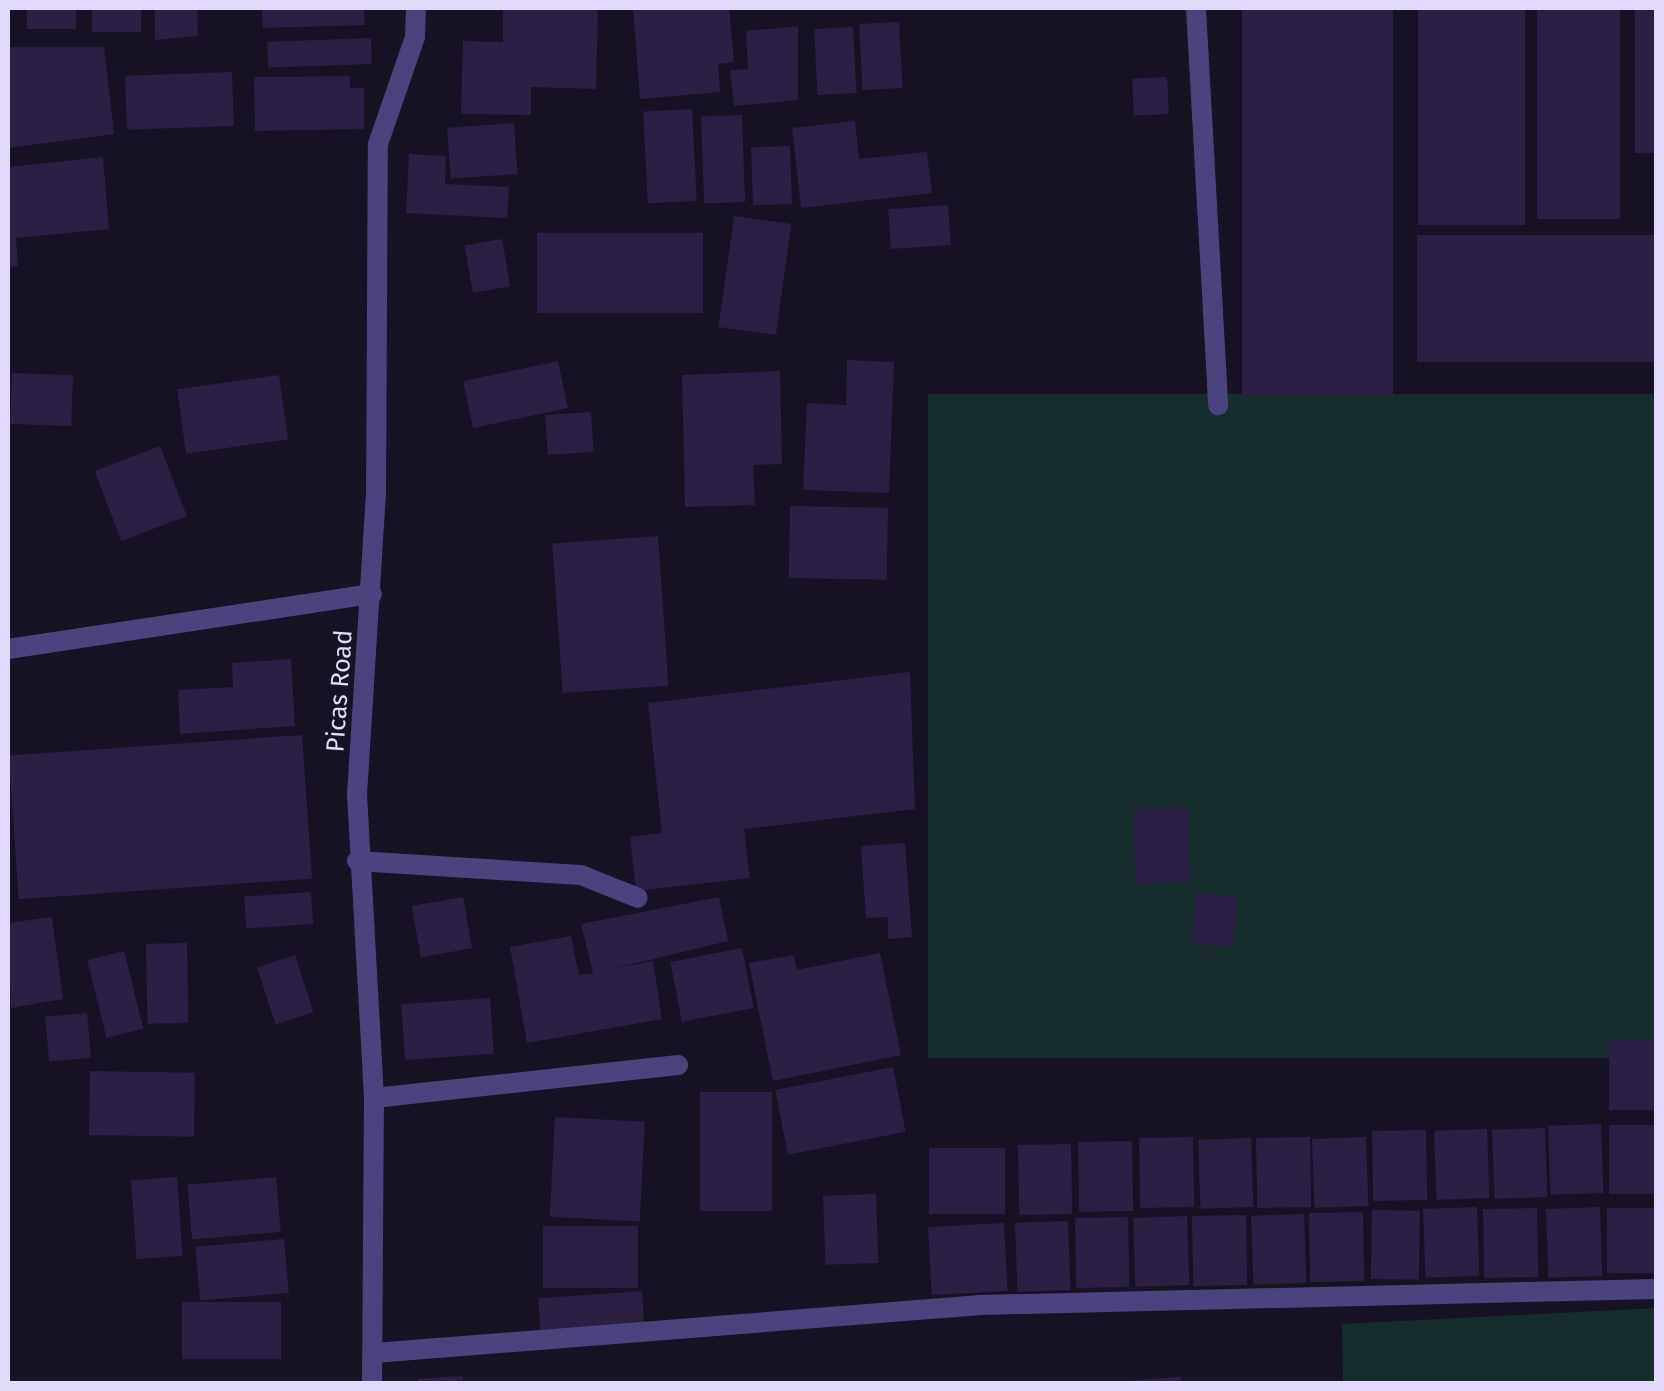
<!DOCTYPE html>
<style>
body{margin:0}
#map{position:relative;width:1664px;height:1391px;overflow:hidden;background:#171224;font-family:"Fira Sans",sans-serif}
div>[style]{position:absolute}
[style*='--x']{left:calc(var(--x)*1px);top:calc(var(--y)*1px);width:calc(var(--w)*1px);rotate:calc(var(--a)*1deg)}
.green>*{inset:0;background:#162c2d;transform-origin:0 0}
.building>*{inset:0;background:#2b2043;transform-origin:0 0}
.service>*{height:20px;margin:-10px;padding:0 10px;transform-origin:10px;border-radius:10px;background:#4b437d}
.minor>*{height:20px;margin:-10px;padding:0 10px;transform-origin:10px;border-radius:10px;background:#4b437d}
span{translate:-50% -50%;white-space:nowrap;text-align:center;line-height:1.15;-webkit-text-stroke:8px #171224;paint-order:stroke}
.street-label{font-size:25px;color:#e1dafa}
.frame{position:absolute;inset:0;border:10px solid #e1dafa;pointer-events:none}
</style>
<div id="map">
<div class="green">
<div style="left:1656px;top:394px;width:664px;height:728px;rotate:90deg"></div>
<div style="clip-path:polygon(1656px 1308px,1656px 1383px,1343px 1383px,1342px 1324px)"></div>
</div>
<div class="building">
<div style="left:27px;top:8px;width:49px;height:21px"></div>
<div style="left:92px;top:8px;width:49px;height:24px"></div>
<div style="clip-path:polygon(155px 8px,197px 8px,198px 36px,155px 40px)"></div>
<div style="clip-path:polygon(262px 8px,364px 8px,365px 25px,263px 28px)"></div>
<div style="clip-path:polygon(503px 8px,598px 8px,596px 89px,531px 87px,531px 115px,461px 114px,463px 41px,503px 42px)"></div>
<div style="clip-path:polygon(633px 8px,729px 8px,734px 62px,718px 64px,720px 92px,640px 99px)"></div>
<div style="left:1242px;top:8px;width:151px;height:388px"></div>
<div style="left:1418px;top:8px;width:107px;height:217px"></div>
<div style="left:1537px;top:8px;width:83px;height:211px"></div>
<div style="left:1635px;top:8px;width:21px;height:145px"></div>
<div style="left:899px;top:22px;width:66px;height:40px;rotate:87deg"></div>
<div style="clip-path:polygon(798px 26px,798px 100px,734px 106px,730px 70px,748px 69px,746px 31px)"></div>
<div style="left:853px;top:27px;width:66px;height:39px;rotate:87deg"></div>
<div style="left:371px;top:38px;width:26px;height:104px;rotate:88deg"></div>
<div style="clip-path:polygon(8px 47px,104px 47px,114px 134px,8px 148px)"></div>
<div style="left:232px;top:72px;width:54px;height:107px;rotate:88deg"></div>
<div style="clip-path:polygon(350px 76px,350px 88px,364px 88px,364px 129px,255px 131px,254px 77px)"></div>
<div style="left:1167px;top:77px;width:37px;height:35px;rotate:87deg"></div>
<div style="left:692px;top:109px;width:92px;height:49px;rotate:87deg"></div>
<div style="left:742px;top:115px;width:87px;height:41px;rotate:88deg"></div>
<div style="clip-path:polygon(855px 121px,859px 159px,927px 152px,932px 193px,801px 208px,792px 128px)"></div>
<div style="left:514px;top:123px;width:51px;height:67px;rotate:86deg"></div>
<div style="left:790px;top:146px;width:58px;height:39px;rotate:88deg"></div>
<div style="clip-path:polygon(409px 154px,446px 156px,445px 184px,509px 187px,507px 218px,406px 213px)"></div>
<div style="clip-path:polygon(103px 157px,109px 229px,16px 238px,18px 266px,8px 267px,8px 167px)"></div>
<div style="left:948px;top:205px;width:40px;height:60px;rotate:86deg"></div>
<div style="left:734px;top:216px;width:58px;height:112px;rotate:8deg"></div>
<div style="left:703px;top:233px;width:80px;height:166px;rotate:90deg"></div>
<div style="left:1656px;top:235px;width:127px;height:239px;rotate:90deg"></div>
<div style="left:502px;top:239px;width:48px;height:38px;rotate:80deg"></div>
<div style="clip-path:polygon(847px 360px,894px 362px,889px 493px,803px 490px,807px 403px,846px 405px)"></div>
<div style="left:558px;top:361px;width:48px;height:97px;rotate:78deg"></div>
<div style="clip-path:polygon(780px 371px,782px 464px,753px 465px,755px 505px,685px 507px,682px 375px)"></div>
<div style="left:12px;top:373px;width:61px;height:51px;rotate:2deg"></div>
<div style="left:279px;top:375px;width:65px;height:103px;rotate:82deg"></div>
<div style="left:591px;top:412px;width:40px;height:46px;rotate:86deg"></div>
<div style="left:160px;top:446px;width:75px;height:70px;rotate:69deg"></div>
<div style="left:790px;top:506px;width:98px;height:72px;rotate:1deg"></div>
<div style="left:658px;top:536px;width:150px;height:106px;rotate:86deg"></div>
<div style="clip-path:polygon(291px 659px,295px 726px,180px 734px,178px 690px,233px 687px,232px 663px)"></div>
<div style="clip-path:polygon(910px 672px,915px 809px,744px 829px,750px 878px,636px 891px,630px 837px,662px 833px,648px 703px)"></div>
<div style="left:302px;top:735px;width:144px;height:294px;rotate:86deg"></div>
<div style="left:1188px;top:807px;width:75px;height:55px;rotate:88deg"></div>
<div style="clip-path:polygon(905px 843px,912px 937px,888px 939px,888px 917px,866px 918px,861px 846px)"></div>
<div style="left:311px;top:892px;width:32px;height:67px;rotate:86deg"></div>
<div style="left:1197px;top:893px;width:41px;height:50px;rotate:6deg"></div>
<div style="left:463px;top:897px;width:52px;height:52px;rotate:80deg"></div>
<div style="clip-path:polygon(719px 897px,728px 941px,615px 968px,653px 961px,662px 1019px,527px 1043px,510px 947px,571px 936px,579px 975px,593px 973px,581px 924px)"></div>
<div style="clip-path:polygon(52px 917px,63px 999px,11px 1008px,8px 923px)"></div>
<div style="left:187px;top:943px;width:80px;height:41px;rotate:89deg"></div>
<div style="left:742px;top:948px;width:61px;height:73px;rotate:79deg"></div>
<div style="left:124px;top:951px;width:80px;height:38px;rotate:76deg"></div>
<div style="clip-path:polygon(880px 953px,901px 1055px,773px 1081px,749px 963px,794px 955px,797px 970px)"></div>
<div style="left:295px;top:955px;width:60px;height:40px;rotate:72deg"></div>
<div style="left:490px;top:998px;width:56px;height:89px;rotate:86deg"></div>
<div style="left:87px;top:1013px;width:45px;height:42px;rotate:85deg"></div>
<div style="left:1656px;top:1040px;width:70px;height:47px;rotate:90deg"></div>
<div style="left:893px;top:1067px;width:66px;height:120px;rotate:79deg"></div>
<div style="left:90px;top:1071px;width:105px;height:64px;rotate:1deg"></div>
<div style="left:772px;top:1092px;width:119px;height:72px;rotate:90deg"></div>
<div style="left:555px;top:1117px;width:90px;height:100px;rotate:3deg"></div>
<div style="left:1601px;top:1124px;width:69px;height:53px;rotate:88deg"></div>
<div style="left:1656px;top:1125px;width:69px;height:47px;rotate:90deg"></div>
<div style="left:1545px;top:1128px;width:69px;height:53px;rotate:88deg"></div>
<div style="left:1487px;top:1129px;width:69px;height:53px;rotate:88deg"></div>
<div style="left:1426px;top:1130px;width:70px;height:54px;rotate:89deg"></div>
<div style="left:1193px;top:1137px;width:70px;height:54px;rotate:89deg"></div>
<div style="left:1310px;top:1137px;width:70px;height:54px;rotate:89deg"></div>
<div style="left:1366px;top:1137px;width:69px;height:54px;rotate:88deg"></div>
<div style="left:1251px;top:1138px;width:69px;height:53px;rotate:88deg"></div>
<div style="left:1132px;top:1141px;width:70px;height:54px;rotate:89deg"></div>
<div style="left:1071px;top:1144px;width:70px;height:53px;rotate:89deg"></div>
<div style="left:1005px;top:1148px;width:66px;height:76px;rotate:90deg"></div>
<div style="left:177px;top:1177px;width:79px;height:46px;rotate:86deg"></div>
<div style="left:276px;top:1177px;width:55px;height:89px;rotate:85deg"></div>
<div style="left:876px;top:1194px;width:69px;height:53px;rotate:88deg"></div>
<div style="left:1477px;top:1207px;width:69px;height:54px;rotate:88deg"></div>
<div style="left:1600px;top:1207px;width:69px;height:54px;rotate:88deg"></div>
<div style="left:1537px;top:1208px;width:69px;height:54px;rotate:89deg"></div>
<div style="left:1607px;top:1208px;width:49px;height:65px"></div>
<div style="left:1372px;top:1210px;width:48px;height:69px;rotate:1deg"></div>
<div style="left:1363px;top:1212px;width:69px;height:54px;rotate:89deg"></div>
<div style="left:1304px;top:1214px;width:69px;height:53px;rotate:88deg"></div>
<div style="left:1246px;top:1215px;width:70px;height:54px;rotate:89deg"></div>
<div style="left:1187px;top:1216px;width:69px;height:54px;rotate:88deg"></div>
<div style="left:1128px;top:1217px;width:70px;height:53px;rotate:89deg"></div>
<div style="left:1068px;top:1221px;width:69px;height:53px;rotate:88deg"></div>
<div style="left:1004px;top:1223px;width:68px;height:76px;rotate:87deg"></div>
<div style="left:543px;top:1226px;width:95px;height:62px"></div>
<div style="left:284px;top:1239px;width:54px;height:89px;rotate:85deg"></div>
<div style="left:642px;top:1291px;width:32px;height:104px;rotate:86deg"></div>
<div style="left:281px;top:1302px;width:57px;height:99px;rotate:90deg"></div>
<div style="clip-path:polygon(463px 1376px,463px 1384px,419px 1384px,418px 1379px)"></div>
<div style="clip-path:polygon(1181px 1377px,1182px 1384px,1124px 1384px,1124px 1381px)"></div>
</div>
<div class="service">
<div style="--x:8;--y:649;--w:368;--a:-8.6"></div>
<div style="--x:357;--y:861;--w:224;--a:3.6"></div>
<div style="--x:581;--y:875;--w:61;--a:22"></div>
<div style="--x:374;--y:1098;--w:306;--a:-6.2"></div>
<div style="--x:374;--y:1353;--w:609;--a:-4.52"></div>
<div style="--x:981;--y:1305;--w:675;--a:-1.36"></div>
</div>
<div class="minor">
<div style="--x:1196;--y:8;--w:398;--a:86.8"></div>
<div style="--x:372;--y:1384;--w:286;--a:-89.6"></div>
<div style="--x:374;--y:1098;--w:303;--a:-93.2"></div>
<div style="--x:357;--y:795;--w:299;--a:-86.4"></div>
<div style="--x:376;--y:497;--w:353;--a:-89.7"></div>
<div style="--x:378;--y:144;--w:113;--a:-70.9"></div>
<div style="--x:415;--y:37;--w:29;--a:-88"></div>
</div>
<div class="street-label">
<span style="left:340px;top:691px;rotate:-86deg">Picas Road</span>
</div>
<div class="frame"></div>
</div>
